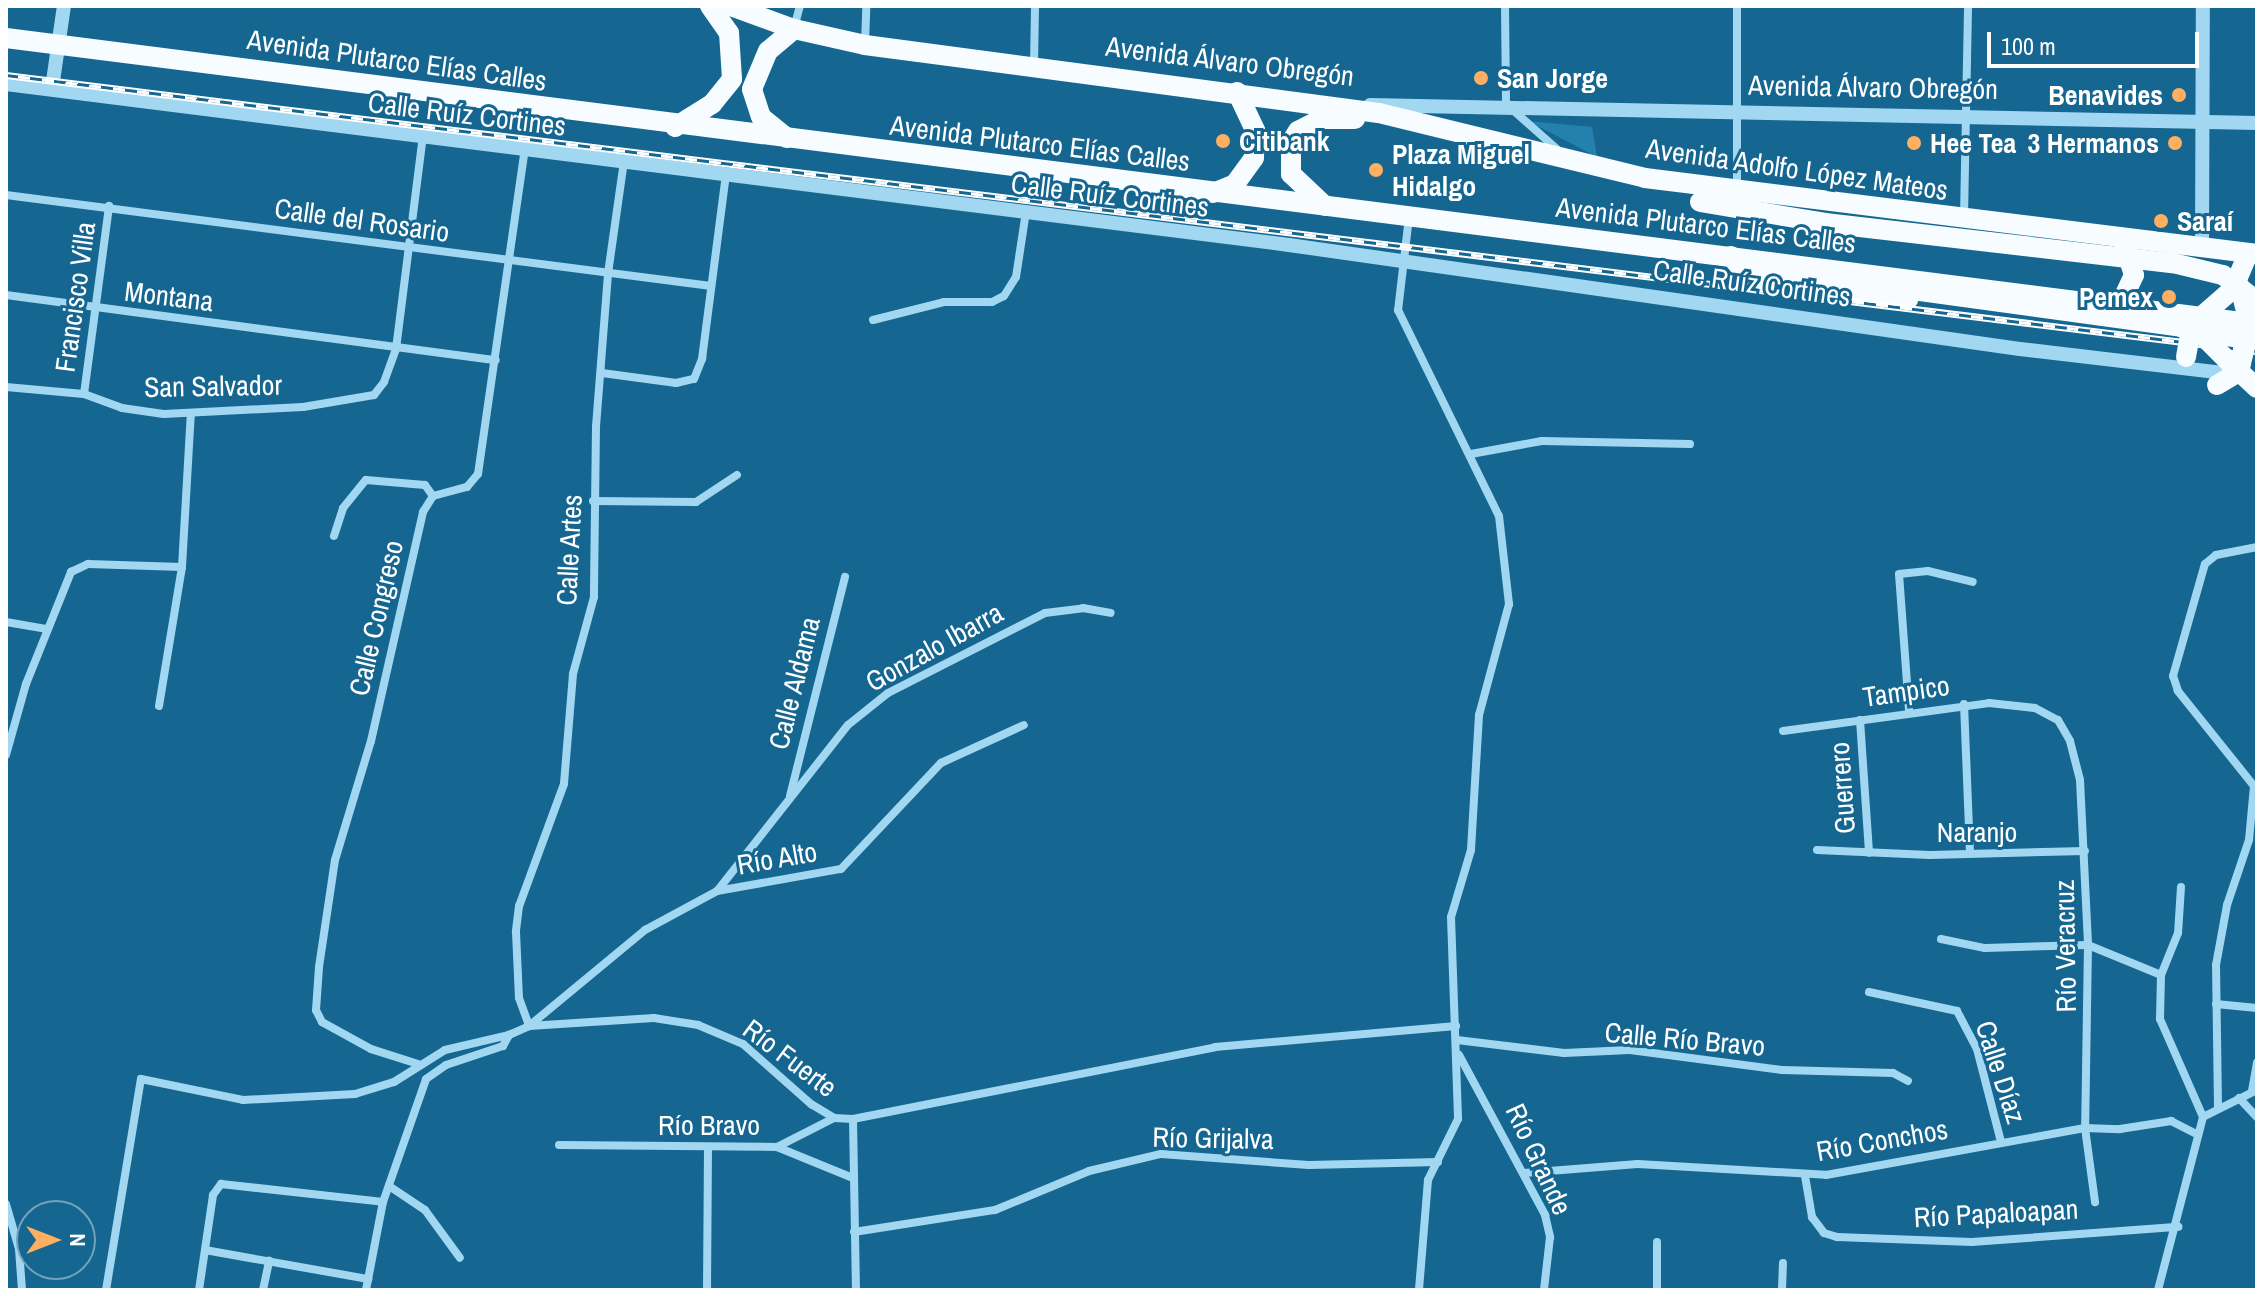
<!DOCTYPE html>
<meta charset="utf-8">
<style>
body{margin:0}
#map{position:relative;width:2263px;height:1296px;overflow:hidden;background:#156690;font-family:"Archivo Narrow",sans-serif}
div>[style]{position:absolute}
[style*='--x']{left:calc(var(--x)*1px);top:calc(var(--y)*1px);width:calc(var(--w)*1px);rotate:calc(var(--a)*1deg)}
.green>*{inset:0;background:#2480ad}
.minor>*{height:8px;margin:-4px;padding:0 4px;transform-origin:4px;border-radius:4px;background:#a2d7f1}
.tertiary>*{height:14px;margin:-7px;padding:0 7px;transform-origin:7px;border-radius:7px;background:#a2d7f1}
.trunk>*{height:20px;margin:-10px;padding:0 10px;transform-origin:10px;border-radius:10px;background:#f6fcff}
.rail>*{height:7px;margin-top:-3.5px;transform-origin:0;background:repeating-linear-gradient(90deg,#156690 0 12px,#fff 0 24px);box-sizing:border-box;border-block:2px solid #fff}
.trunk-bridge>*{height:20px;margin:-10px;padding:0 10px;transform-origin:10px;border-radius:10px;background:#f6fcff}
.dots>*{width:22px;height:22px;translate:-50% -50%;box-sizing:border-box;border:4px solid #156690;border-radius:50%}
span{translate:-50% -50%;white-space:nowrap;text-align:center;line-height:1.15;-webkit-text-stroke:6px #156690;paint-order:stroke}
.street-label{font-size:28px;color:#fff}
.poi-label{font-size:28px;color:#fff;font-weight:700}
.left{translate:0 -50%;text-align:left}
.right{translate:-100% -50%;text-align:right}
.frame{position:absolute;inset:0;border:8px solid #fff;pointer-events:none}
.north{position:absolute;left:16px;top:1200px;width:80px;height:80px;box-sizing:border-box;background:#156690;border:2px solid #73a3bc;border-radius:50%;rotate:90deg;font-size:22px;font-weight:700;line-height:32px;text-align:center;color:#fff}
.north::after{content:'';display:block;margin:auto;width:28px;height:36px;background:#ffaf62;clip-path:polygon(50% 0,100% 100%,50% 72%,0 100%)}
.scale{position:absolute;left:1987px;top:32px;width:212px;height:36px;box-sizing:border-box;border:4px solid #fff;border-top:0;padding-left:10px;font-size:24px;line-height:28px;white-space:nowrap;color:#fff;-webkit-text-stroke:6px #156690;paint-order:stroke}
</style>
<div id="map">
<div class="green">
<div style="clip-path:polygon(1528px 121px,1592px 127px,1597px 157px)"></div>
</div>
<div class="minor">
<div style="--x:1505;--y:6;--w:98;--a:89.4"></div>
<div style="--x:1506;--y:104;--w:69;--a:41.5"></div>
<div style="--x:1737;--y:6;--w:183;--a:90"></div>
<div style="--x:794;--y:28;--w:23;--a:-75"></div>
<div style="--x:865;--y:44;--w:38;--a:-88"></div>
<div style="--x:1034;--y:65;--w:59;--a:-89"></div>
<div style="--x:624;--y:161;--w:114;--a:98.1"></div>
<div style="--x:608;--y:274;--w:152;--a:94.5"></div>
<div style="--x:596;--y:426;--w:171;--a:90.7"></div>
<div style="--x:594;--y:597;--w:80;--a:105.3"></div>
<div style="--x:573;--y:674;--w:110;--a:94.7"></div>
<div style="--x:564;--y:784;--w:130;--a:110.2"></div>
<div style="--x:519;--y:906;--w:26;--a:97"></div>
<div style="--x:516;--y:932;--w:66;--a:87.4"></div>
<div style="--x:519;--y:998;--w:30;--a:70"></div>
<div style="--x:529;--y:1026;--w:151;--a:-39.6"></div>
<div style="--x:645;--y:930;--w:82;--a:-28.4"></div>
<div style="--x:717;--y:891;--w:126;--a:-10.1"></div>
<div style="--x:841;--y:869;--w:146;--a:-46.7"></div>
<div style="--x:941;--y:763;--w:91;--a:-24.6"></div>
<div style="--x:6;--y:195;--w:711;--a:7.35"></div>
<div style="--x:1409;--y:217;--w:94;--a:96.7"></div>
<div style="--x:1398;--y:310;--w:229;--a:63.9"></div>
<div style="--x:1499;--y:516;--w:89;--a:83.5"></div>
<div style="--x:1509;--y:604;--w:115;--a:105.1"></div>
<div style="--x:1479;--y:715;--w:135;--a:93.4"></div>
<div style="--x:1471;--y:850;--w:70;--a:106.6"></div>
<div style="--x:1451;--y:917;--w:202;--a:88"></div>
<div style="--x:1458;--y:1119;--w:68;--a:116.2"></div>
<div style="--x:1428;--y:1180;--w:110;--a:94.7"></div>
<div style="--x:1964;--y:217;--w:211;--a:-88.9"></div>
<div style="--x:6;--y:295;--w:494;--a:7.6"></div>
<div style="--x:873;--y:320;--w:73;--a:-14.2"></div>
<div style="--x:944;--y:302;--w:48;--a:0"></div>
<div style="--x:992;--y:302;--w:13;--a:-27"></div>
<div style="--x:1004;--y:296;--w:22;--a:-58"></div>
<div style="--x:1016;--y:277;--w:66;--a:-81.3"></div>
<div style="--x:602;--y:373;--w:75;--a:7.7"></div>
<div style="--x:676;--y:383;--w:18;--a:-13"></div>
<div style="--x:694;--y:379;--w:22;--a:-68"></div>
<div style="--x:702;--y:359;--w:188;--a:-82.6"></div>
<div style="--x:6;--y:387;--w:78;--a:5.1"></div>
<div style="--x:84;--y:394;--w:40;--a:20.2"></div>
<div style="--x:122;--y:408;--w:42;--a:8.1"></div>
<div style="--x:164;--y:414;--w:139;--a:-2.9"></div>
<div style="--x:303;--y:407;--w:72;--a:-9.6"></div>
<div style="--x:374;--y:395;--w:16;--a:-52"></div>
<div style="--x:384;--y:382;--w:35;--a:-70"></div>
<div style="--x:396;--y:349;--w:216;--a:-82.8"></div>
<div style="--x:84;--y:394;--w:190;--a:-82.4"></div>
<div style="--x:1471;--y:454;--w:72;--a:-10.4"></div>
<div style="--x:1542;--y:441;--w:148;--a:1.2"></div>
<div style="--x:593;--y:501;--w:103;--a:0.6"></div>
<div style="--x:696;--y:502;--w:49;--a:-33.4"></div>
<div style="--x:334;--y:536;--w:29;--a:-72"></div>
<div style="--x:343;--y:508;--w:36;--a:-51"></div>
<div style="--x:366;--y:480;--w:59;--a:4.8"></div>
<div style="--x:425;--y:485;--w:14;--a:54"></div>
<div style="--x:6;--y:622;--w:42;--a:9.7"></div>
<div style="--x:1964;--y:704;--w:149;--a:87.7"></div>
<div style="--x:159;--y:706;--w:141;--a:-80.6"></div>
<div style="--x:182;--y:567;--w:154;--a:-86.7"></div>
<div style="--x:1909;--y:710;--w:136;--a:-94.2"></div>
<div style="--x:1899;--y:574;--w:29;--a:-6"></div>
<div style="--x:1928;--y:571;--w:46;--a:13.7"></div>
<div style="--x:1860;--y:720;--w:133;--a:86.1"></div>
<div style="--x:1783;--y:731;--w:208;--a:-7.7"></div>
<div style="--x:1989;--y:703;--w:46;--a:6.2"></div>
<div style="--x:2035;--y:708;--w:26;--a:28"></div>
<div style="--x:2058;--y:720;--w:24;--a:60"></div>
<div style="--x:2070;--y:741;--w:40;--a:75.6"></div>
<div style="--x:2080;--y:780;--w:165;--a:87.2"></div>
<div style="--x:2088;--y:945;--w:183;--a:90.9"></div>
<div style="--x:2085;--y:1128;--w:75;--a:82.3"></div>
<div style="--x:6;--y:755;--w:74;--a:-74.3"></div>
<div style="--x:26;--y:684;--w:121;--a:-68.1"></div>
<div style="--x:71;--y:572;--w:19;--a:-25"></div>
<div style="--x:88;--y:564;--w:94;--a:1.8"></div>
<div style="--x:790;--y:796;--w:226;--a:-75.9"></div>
<div style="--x:1817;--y:850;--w:113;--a:2.5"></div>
<div style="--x:1930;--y:855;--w:155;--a:-1.5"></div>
<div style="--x:2181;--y:887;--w:46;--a:93.7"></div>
<div style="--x:2178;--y:933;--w:45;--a:112"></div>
<div style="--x:2161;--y:975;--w:44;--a:91.3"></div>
<div style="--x:2160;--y:1019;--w:107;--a:66.3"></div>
<div style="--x:718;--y:890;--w:210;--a:-51.8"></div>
<div style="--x:848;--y:725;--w:51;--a:-38.7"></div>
<div style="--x:888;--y:693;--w:176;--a:-27"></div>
<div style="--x:1045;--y:613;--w:38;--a:-7"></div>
<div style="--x:1083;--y:608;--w:28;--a:10"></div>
<div style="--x:1941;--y:939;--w:45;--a:11.6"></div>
<div style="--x:1985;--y:948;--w:103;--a:-1.7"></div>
<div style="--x:2088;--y:945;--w:79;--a:22.3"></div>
<div style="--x:1869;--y:992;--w:90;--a:12.2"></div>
<div style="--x:1957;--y:1011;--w:43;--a:62.2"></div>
<div style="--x:1977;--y:1049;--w:96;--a:75.5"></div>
<div style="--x:2216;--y:1004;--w:41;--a:5.6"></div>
<div style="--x:1457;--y:1040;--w:108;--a:6.9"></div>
<div style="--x:1564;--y:1053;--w:66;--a:-2.6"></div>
<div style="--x:1630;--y:1050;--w:153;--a:7.5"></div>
<div style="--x:1782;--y:1070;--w:111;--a:1.5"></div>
<div style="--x:1893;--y:1073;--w:17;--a:28"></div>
<div style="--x:1459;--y:1055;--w:182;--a:61.7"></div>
<div style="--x:1545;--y:1215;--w:23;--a:77"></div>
<div style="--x:1550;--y:1237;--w:53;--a:96.5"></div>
<div style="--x:418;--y:1064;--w:49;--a:-162.3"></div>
<div style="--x:371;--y:1049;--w:56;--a:-151.1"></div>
<div style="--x:322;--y:1022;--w:13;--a:-117"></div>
<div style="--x:316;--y:1010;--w:43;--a:-86"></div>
<div style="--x:319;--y:967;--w:108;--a:-81.5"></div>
<div style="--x:335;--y:860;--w:124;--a:-73.2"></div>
<div style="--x:371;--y:741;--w:235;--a:-77.2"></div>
<div style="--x:423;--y:512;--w:19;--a:-58"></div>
<div style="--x:433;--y:496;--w:35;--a:-15"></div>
<div style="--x:467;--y:487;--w:17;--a:-50"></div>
<div style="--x:478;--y:474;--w:329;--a:-81.8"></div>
<div style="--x:2252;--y:1091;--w:29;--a:-80"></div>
<div style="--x:2239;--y:1098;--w:26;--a:47"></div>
<div style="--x:2218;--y:1107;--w:142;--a:-90.8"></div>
<div style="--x:2216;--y:965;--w:61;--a:-79.6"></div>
<div style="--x:2227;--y:905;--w:69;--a:-71.3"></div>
<div style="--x:2249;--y:840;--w:54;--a:-84.7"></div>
<div style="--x:2254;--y:786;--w:122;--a:-128.7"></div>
<div style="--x:2178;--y:691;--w:16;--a:-108"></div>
<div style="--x:2173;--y:676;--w:116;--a:-74.1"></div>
<div style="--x:2205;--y:564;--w:14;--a:-39"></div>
<div style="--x:2216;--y:555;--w:42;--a:-11"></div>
<div style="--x:853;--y:1119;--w:171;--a:89"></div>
<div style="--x:559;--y:1145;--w:218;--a:0.5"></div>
<div style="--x:777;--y:1147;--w:82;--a:22.2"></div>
<div style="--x:777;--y:1147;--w:64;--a:-27"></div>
<div style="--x:1524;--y:1173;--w:114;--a:-4.5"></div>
<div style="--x:1638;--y:1164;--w:188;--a:3.3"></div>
<div style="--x:1826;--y:1175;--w:263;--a:-10.3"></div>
<div style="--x:2085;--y:1128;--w:35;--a:2"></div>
<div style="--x:2120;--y:1129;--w:52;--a:-8.9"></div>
<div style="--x:2171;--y:1121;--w:28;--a:27"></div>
<div style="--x:1805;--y:1176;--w:42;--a:80.3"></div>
<div style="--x:1812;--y:1217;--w:20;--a:53"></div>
<div style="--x:1824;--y:1233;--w:14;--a:17"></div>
<div style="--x:1837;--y:1237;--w:135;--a:2.1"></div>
<div style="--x:1972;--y:1242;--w:207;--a:-4.2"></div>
<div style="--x:389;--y:1186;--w:43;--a:33.7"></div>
<div style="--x:425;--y:1210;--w:59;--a:53.9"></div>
<div style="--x:6;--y:1204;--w:47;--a:73.9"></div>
<div style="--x:19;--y:1249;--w:41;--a:85.8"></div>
<div style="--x:854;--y:1232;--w:143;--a:-8.9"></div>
<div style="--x:995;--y:1210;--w:102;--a:-22.5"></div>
<div style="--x:1089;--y:1171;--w:74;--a:-13.3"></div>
<div style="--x:1161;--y:1154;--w:148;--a:4.3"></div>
<div style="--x:1309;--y:1165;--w:129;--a:-1.3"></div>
<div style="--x:1657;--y:1242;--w:48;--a:90"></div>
<div style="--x:205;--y:1250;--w:166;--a:10.1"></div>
<div style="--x:106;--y:1290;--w:214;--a:-80.6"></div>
<div style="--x:141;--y:1079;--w:104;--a:11.6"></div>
<div style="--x:243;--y:1100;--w:112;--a:-3.1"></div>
<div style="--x:355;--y:1094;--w:41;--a:-17.1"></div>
<div style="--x:394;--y:1082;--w:60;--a:-32.1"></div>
<div style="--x:445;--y:1050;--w:66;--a:-13.2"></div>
<div style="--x:199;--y:1290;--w:96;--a:-81.6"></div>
<div style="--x:213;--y:1195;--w:14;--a:-54"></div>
<div style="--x:221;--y:1184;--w:163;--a:6.3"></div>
<div style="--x:263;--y:1290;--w:30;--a:-78"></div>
<div style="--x:366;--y:1290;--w:90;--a:-79.1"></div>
<div style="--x:383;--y:1202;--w:130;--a:-70.7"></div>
<div style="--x:426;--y:1079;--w:24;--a:-35"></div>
<div style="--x:446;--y:1065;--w:60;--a:-18.4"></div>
<div style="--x:503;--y:1046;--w:13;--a:-61"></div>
<div style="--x:509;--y:1035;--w:22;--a:-24"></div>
<div style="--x:529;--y:1026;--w:125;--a:-3.7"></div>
<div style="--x:654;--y:1018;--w:45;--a:9"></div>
<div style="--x:698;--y:1025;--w:49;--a:22.9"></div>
<div style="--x:743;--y:1044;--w:91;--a:41.4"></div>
<div style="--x:811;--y:1104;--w:27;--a:31"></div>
<div style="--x:834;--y:1118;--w:19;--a:3"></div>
<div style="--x:853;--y:1119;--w:369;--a:-11.2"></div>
<div style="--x:1215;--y:1047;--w:242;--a:-5"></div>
<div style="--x:707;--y:1290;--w:141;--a:-89.6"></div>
<div style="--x:1782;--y:1290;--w:27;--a:-88"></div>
<div style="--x:2158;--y:1290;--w:179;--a:-75.4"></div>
<div style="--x:2203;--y:1117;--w:60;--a:-26.6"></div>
</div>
<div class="tertiary">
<div style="--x:6;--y:84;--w:1293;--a:7.15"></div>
<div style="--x:1289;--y:245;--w:738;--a:8.1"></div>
<div style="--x:2020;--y:349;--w:215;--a:6.7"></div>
<div style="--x:52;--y:88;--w:83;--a:-81.7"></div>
<div style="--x:1370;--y:105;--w:887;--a:1.16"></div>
<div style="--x:2202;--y:249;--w:243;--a:-89.8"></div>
</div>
<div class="trunk">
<div style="--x:731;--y:6;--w:67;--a:20.1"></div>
<div style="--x:794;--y:29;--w:73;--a:12.7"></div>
<div style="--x:865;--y:45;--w:518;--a:7.54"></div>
<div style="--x:1379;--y:113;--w:274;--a:13.7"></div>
<div style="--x:1645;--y:178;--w:617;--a:7.08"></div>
<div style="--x:6;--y:38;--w:2269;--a:7.24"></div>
<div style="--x:675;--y:127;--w:44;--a:-31.9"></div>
<div style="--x:712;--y:104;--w:32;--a:-51"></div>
<div style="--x:732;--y:79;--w:46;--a:-93.7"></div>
<div style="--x:729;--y:33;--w:33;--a:-125"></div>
<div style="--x:787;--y:138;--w:33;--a:-141"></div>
<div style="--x:761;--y:117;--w:29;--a:-108"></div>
<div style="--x:752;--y:89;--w:41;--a:-67.2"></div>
<div style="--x:768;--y:51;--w:34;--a:-40"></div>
<div style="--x:1213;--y:193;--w:24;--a:-22"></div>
<div style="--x:1235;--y:184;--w:32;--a:-54"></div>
<div style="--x:1254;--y:158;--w:28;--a:-88"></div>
<div style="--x:1255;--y:130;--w:42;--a:-115.3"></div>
<div style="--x:1325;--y:206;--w:47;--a:-136.7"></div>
<div style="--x:1291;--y:174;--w:32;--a:-90"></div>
<div style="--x:1291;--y:142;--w:13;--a:-58"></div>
<div style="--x:1298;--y:131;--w:27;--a:-27"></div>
<div style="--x:1322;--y:119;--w:33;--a:0"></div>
<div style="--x:1731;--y:256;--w:27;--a:51"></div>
<div style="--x:1748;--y:277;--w:162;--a:7.8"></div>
<div style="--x:2120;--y:305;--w:33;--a:-65"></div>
<div style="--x:2134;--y:275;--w:33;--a:-108"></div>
<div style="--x:2202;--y:316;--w:41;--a:-41.1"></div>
<div style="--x:2233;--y:289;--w:38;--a:-67"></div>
<div style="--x:2190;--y:331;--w:67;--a:6.8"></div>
<div style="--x:2229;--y:362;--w:38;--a:43"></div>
<div style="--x:2217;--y:385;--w:23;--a:-31"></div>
<div style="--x:2237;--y:373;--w:10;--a:-66"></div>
</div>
<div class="rail">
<div style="--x:6;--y:75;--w:2268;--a:6.99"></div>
</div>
<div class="trunk-bridge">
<div style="--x:1700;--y:202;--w:127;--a:9.5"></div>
<div style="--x:1825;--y:223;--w:350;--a:6.6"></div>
<div style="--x:2173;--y:263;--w:51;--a:13.5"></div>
<div style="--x:2223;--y:275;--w:43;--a:37.4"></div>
<div style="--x:1869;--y:284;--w:315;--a:7.8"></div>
<div style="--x:2181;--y:327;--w:24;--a:22"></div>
<div style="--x:2203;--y:336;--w:37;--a:45"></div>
<div style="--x:2240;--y:287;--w:41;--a:76"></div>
<div style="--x:2250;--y:327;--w:38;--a:104"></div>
<div style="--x:2186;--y:357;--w:27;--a:-80"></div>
</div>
<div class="dots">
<div style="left:1481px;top:78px;background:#ffaf62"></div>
<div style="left:2179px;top:95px;background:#ffaf62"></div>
<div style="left:1223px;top:141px;background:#ffaf62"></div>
<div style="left:1914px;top:143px;background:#ffaf62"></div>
<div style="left:2175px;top:143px;background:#ffaf62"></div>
<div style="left:1376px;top:170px;background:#ffaf62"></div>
<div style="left:2161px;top:221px;background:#ffaf62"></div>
<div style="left:2169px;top:297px;background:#ffaf62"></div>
</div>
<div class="street-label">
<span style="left:397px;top:60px;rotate:8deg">Avenida Plutarco Elías Calles</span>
<span style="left:1230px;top:61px;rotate:7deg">Avenida Álvaro Obregón</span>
<span style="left:1873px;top:87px;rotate:1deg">Avenida Álvaro Obregón</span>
<span style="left:467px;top:114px;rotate:7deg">Calle Ruíz Cortines</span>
<span style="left:1040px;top:143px;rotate:7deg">Avenida Plutarco Elías Calles</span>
<span style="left:1797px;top:169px;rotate:8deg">Avenida Adolfo López Mateos</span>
<span style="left:1110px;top:195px;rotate:7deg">Calle Ruíz Cortines</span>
<span style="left:362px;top:220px;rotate:8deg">Calle del Rosario</span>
<span style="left:1706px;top:225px;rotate:7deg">Avenida Plutarco Elías Calles</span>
<span style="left:1752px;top:283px;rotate:8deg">Calle Ruíz Cortines</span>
<span style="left:169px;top:296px;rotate:7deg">Montana</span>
<span style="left:75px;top:297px;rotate:-82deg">Francisco Villa</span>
<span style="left:213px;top:386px;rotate:-1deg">San Salvador</span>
<span style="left:569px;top:550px;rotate:-87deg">Calle Artes</span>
<span style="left:376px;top:618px;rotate:-77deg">Calle Congreso</span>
<span style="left:934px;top:647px;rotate:-29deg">Gonzalo Ibarra</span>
<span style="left:794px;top:683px;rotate:-76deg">Calle Aldama</span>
<span style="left:1906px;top:691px;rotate:-8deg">Tampico</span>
<span style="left:1842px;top:788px;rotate:-94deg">Guerrero</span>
<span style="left:1977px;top:832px">Naranjo</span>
<span style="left:777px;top:858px;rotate:-10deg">Río Alto</span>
<span style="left:2065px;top:946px;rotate:-91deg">Río Veracruz</span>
<span style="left:1685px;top:1039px;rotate:5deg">Calle Río Bravo</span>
<span style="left:790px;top:1058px;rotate:37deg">Río Fuerte</span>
<span style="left:2001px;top:1072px;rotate:72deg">Calle Díaz</span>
<span style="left:709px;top:1125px">Río Bravo</span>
<span style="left:1213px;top:1138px;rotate:1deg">Río Grijalva</span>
<span style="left:1882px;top:1140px;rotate:-10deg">Río Conchos</span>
<span style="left:1539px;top:1159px;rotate:65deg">Río Grande</span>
<span style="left:1996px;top:1213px;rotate:-3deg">Río Papaloapan</span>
</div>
<div class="poi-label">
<span class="left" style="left:1497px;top:78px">San Jorge</span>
<span class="right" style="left:2163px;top:95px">Benavides</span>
<span class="left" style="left:1239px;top:141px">Citibank</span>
<span class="left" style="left:1930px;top:143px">Hee Tea</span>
<span class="right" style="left:2159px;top:143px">3 Hermanos</span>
<span class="left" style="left:1392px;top:170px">Plaza Miguel<br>Hidalgo</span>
<span class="left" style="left:2177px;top:221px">Saraí</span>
<span class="right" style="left:2153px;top:297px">Pemex</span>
</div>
<div class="frame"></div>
<div class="north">N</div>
<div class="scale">100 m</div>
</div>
